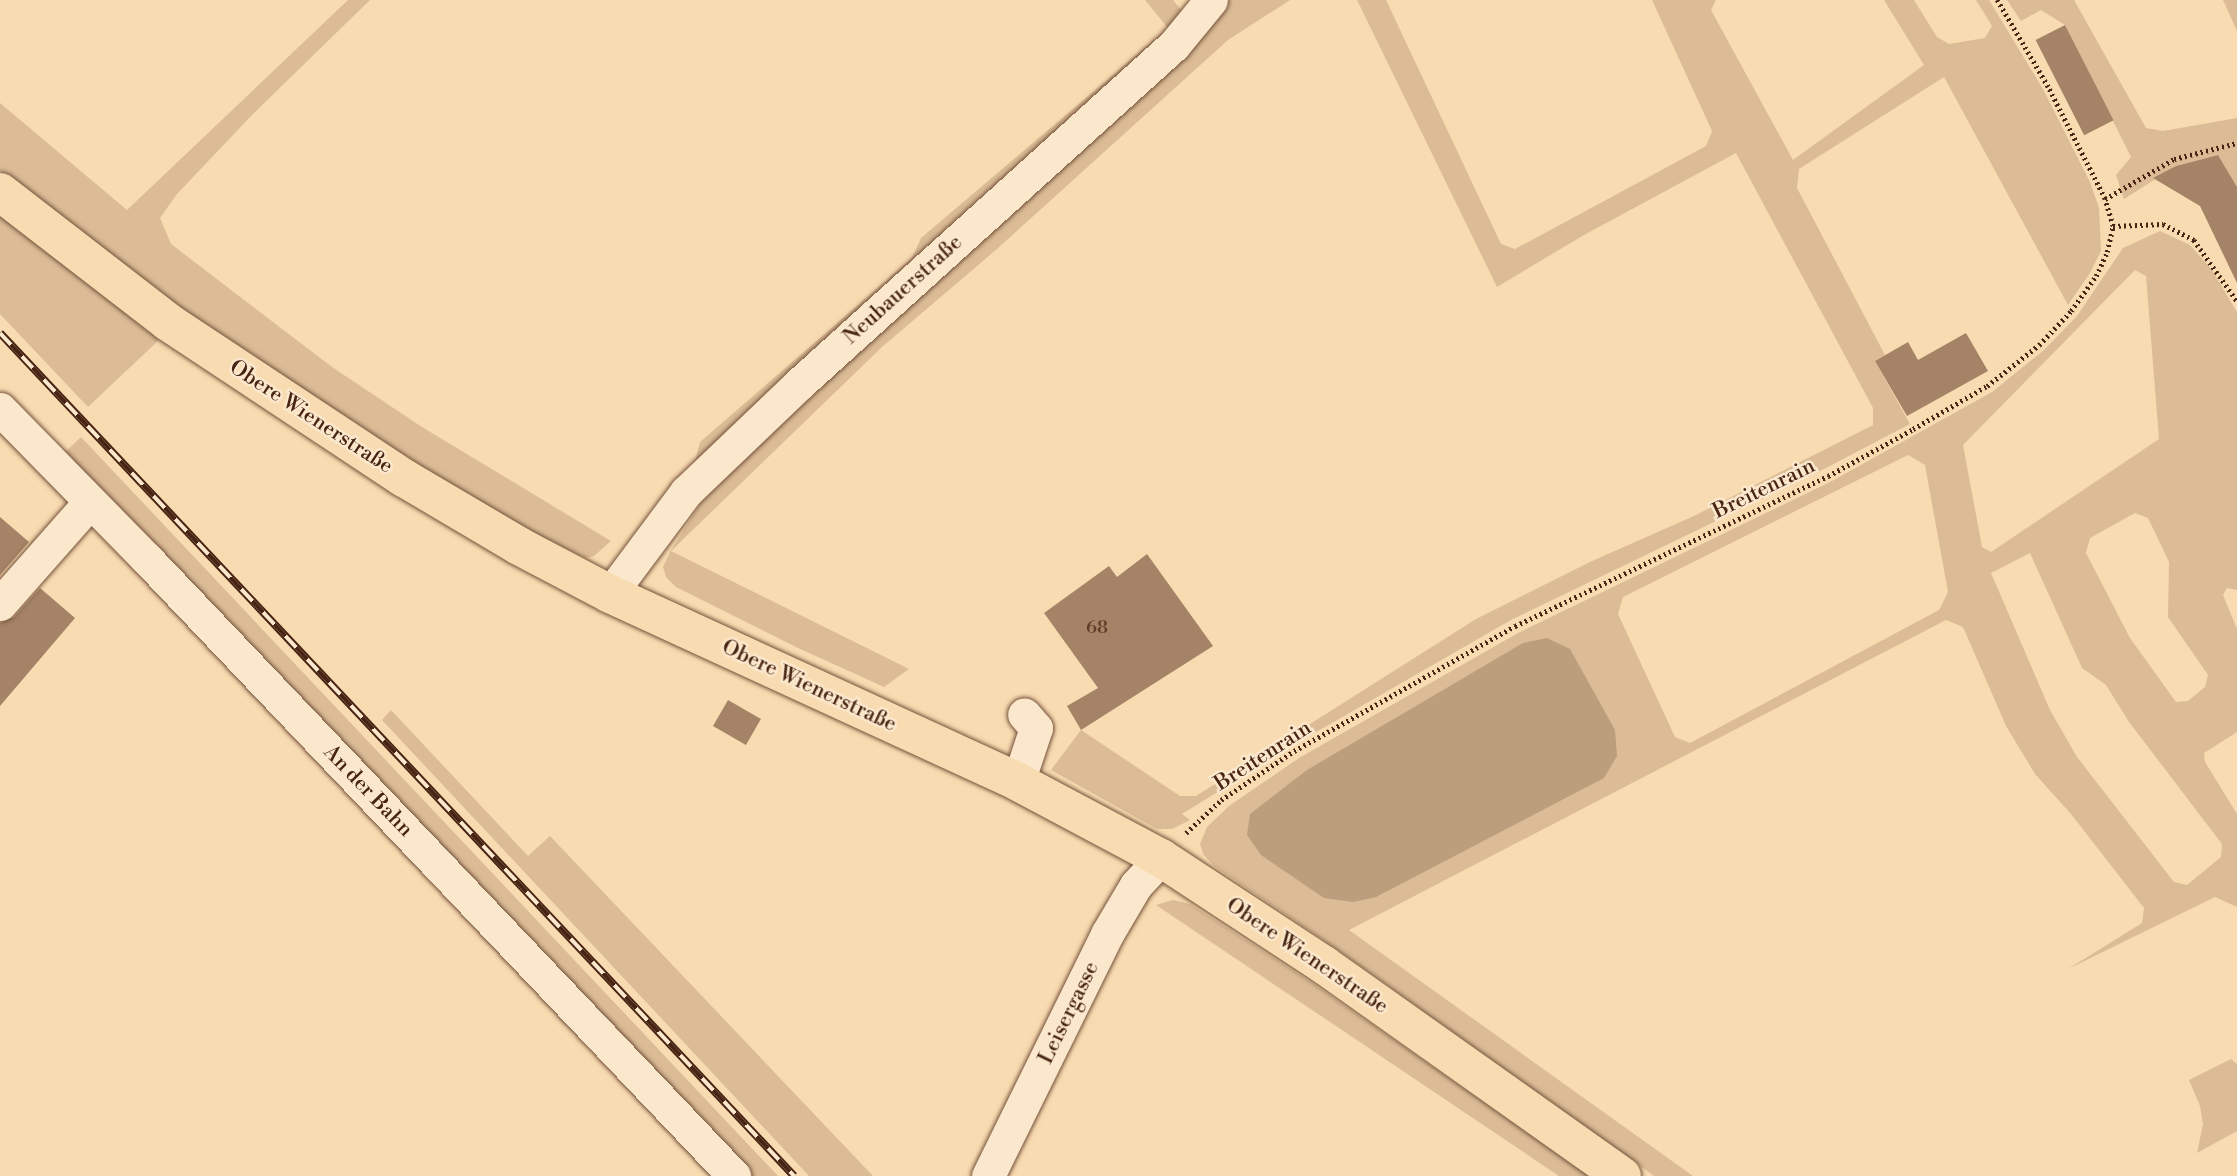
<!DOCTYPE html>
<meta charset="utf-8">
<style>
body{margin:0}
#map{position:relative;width:2237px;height:1176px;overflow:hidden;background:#f9dbb1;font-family:"Libre Bodoni",serif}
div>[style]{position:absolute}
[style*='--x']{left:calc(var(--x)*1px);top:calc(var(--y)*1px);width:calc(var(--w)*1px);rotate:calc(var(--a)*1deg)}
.green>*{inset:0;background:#dbbc96}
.water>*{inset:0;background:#bc9d7c}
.building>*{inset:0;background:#a48366;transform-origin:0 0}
.path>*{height:4.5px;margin-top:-2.25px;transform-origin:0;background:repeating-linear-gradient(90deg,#472414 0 2px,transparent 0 5.5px)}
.roads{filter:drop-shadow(0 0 2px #74523b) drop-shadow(0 0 2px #74523b)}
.minor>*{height:33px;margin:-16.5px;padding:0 16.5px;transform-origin:16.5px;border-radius:16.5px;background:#fbe8cc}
.major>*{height:38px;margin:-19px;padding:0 19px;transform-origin:19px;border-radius:19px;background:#f9dbb1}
.rail>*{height:8px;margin-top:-4px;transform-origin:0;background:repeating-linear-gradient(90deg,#fbe8cc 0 16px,#472414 0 32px);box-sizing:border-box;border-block:2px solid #472414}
span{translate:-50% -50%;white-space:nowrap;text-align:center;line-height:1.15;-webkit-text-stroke:5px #fbe8cc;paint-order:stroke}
.number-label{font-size:18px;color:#5e3c28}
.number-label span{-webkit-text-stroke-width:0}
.street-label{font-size:21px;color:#472414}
</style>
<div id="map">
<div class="green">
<div style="clip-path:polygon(348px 0,370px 0,252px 115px,177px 194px,160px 218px,171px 244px,332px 367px,422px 427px,611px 541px,594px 556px,586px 558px,527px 532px,414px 464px,179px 308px,0 170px,0 103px,127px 210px)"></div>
<div style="clip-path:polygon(1145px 0,1173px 0,1183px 12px,1165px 38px,694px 465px,700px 442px,912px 258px,921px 238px,1168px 28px)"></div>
<div style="clip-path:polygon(1230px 0,1290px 0,1228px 40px,997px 249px,882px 347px,671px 551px,909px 669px,884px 687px,798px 648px,676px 587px,666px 577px,663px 567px,670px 552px,700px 504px,810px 392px,1196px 42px)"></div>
<div style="clip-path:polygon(1357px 0,1386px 0,1501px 244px,1515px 249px,1706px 146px,1712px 131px,1652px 0,1716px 0,1711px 10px,1793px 160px,1924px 65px,1884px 0,1914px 0,1937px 37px,1949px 44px,1985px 38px,1992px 26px,1976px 0,1989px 0,2043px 89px,2090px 182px,2099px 208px,2101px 251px,2090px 273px,2068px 305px,1944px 77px,1799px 169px,1797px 188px,1885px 355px,1875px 361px,1910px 424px,1826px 468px,1511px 620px,1292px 746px,1182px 814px,1190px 820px,1172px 829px,1157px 829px,1051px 770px,1081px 730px,1180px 796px,1196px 796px,1476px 619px,1592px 561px,1694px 516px,1873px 425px,1873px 408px,1736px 153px,1584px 235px,1497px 287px)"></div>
<div style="clip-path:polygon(2007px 0,2074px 0,2146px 128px,2163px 131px,2237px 118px,2237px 211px,2235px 184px,2218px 155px,2176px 166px,2124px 199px,2116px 175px,2131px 157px,2065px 25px,2041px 10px,2021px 21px)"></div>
<div style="clip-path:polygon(2223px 0,2237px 0,2237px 31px)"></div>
<div style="clip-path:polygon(0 215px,160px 339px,88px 407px,0 314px)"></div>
<div style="clip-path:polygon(evenodd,2160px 231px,2190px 245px,2212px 270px,2237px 312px,2237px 590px,2227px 588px,2223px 595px,2237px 629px,2237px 732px,2204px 753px,2205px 762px,2237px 814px,2237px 907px,2215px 897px,2068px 969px,2142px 923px,2144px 908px,2071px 814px,2035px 774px,2006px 726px,1963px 627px,1946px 620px,1349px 930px,1693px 1176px,1654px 1176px,1337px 949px,1214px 866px,1203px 854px,1200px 844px,1207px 827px,1229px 806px,1299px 758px,1518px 633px,1832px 481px,1992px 392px,2044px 350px,2077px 316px,2123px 248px,2160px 231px,2135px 270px,2146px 276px,2159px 439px,1991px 552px,1982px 547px,1963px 445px,2135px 270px,2160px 231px,1908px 455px,1925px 465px,1948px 592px,1939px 610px,1690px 743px,1675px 737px,1618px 614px,1623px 597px,1908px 455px,2160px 231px,2135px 513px,2148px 518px,2169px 562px,2168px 617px,2208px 675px,2205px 687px,2188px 701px,2176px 702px,2130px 638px,2086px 553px,2090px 538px,2135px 513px,2160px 231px,2030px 553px,2082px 668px,2106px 685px,2129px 722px,2222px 844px,2221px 857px,2187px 885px,2174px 882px,2077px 757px,2050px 710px,1991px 573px,2030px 553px)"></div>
<div style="clip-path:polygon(81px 437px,778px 1176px,743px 1176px,58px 459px)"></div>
<div style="clip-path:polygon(391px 710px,528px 856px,550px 836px,873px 1176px,809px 1176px,382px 720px)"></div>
<div style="clip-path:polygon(1173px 900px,1190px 904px,1312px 983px,1589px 1176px,1559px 1176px,1156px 905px)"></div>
<div style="clip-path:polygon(2231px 1059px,2237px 1064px,2237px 1131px,2197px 1153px,2203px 1124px,2200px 1106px,2189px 1080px)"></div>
</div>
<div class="water">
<div style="clip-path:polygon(1547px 638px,1570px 649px,1615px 730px,1617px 756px,1604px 778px,1376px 897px,1353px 902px,1324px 898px,1261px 855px,1247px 835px,1250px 814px,1307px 770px,1523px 643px)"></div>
</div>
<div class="building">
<div style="left:2065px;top:25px;width:107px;height:33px;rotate:63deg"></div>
<div style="clip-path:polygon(2218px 155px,2237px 187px,2237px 283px,2200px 206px,2153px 178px,2176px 166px)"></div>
<div style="clip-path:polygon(1966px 333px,1988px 371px,1907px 416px,1875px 361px,1908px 342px,1918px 360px)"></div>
<div style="clip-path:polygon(0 517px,29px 542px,0 575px)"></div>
<div style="clip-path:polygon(1147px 554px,1213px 646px,1081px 730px,1067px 706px,1098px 688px,1044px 613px,1109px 566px,1117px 577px)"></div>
<div style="clip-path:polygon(40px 588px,75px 618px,0 706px,0 623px,14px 617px)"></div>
<div style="left:728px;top:700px;width:38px;height:30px;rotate:30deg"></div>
</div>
<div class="path">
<div style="--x:2105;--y:199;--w:80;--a:-30.1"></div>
<div style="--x:2174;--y:159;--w:65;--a:-14.3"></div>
<div style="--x:2113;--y:226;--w:50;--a:-2.3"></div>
<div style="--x:2163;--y:224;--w:35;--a:27"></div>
<div style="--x:2194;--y:240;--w:75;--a:54.8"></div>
<div style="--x:1186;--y:833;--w:48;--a:-43.3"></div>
<div style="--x:1221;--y:800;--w:88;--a:-33.9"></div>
<div style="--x:1294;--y:751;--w:254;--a:-29.5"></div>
<div style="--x:1515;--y:626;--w:347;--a:-25.6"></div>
<div style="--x:1828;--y:476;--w:97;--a:-28.9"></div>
<div style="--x:1913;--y:429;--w:86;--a:-30.2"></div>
<div style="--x:1987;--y:386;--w:66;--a:-38.3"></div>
<div style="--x:2039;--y:345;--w:47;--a:-46.7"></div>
<div style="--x:2071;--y:311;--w:43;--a:-54.5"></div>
<div style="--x:2096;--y:276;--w:26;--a:-65"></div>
<div style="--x:2107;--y:252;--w:27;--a:-77"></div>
<div style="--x:2113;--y:226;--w:28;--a:-107"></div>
<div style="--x:2105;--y:199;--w:126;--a:-117"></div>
<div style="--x:2048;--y:87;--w:101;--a:-120.4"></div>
</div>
<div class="roads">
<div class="minor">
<div style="--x:0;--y:409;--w:210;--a:45.6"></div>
<div style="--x:147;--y:559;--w:852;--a:46.43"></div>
<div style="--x:610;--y:594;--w:127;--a:-53.3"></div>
<div style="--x:686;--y:492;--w:158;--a:-43.7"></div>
<div style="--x:800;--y:383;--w:504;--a:-42.11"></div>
<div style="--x:1174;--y:45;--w:58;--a:-50.6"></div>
<div style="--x:0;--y:604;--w:135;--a:-48.6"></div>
<div style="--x:1018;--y:782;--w:57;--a:-71.6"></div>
<div style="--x:1036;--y:728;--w:18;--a:-131"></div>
<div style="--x:988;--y:1176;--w:270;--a:-63.8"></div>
<div style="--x:1107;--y:934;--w:57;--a:-59.4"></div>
<div style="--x:1136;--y:885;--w:37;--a:-47"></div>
</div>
<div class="major">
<div style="--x:0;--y:192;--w:212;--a:37.7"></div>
<div style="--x:168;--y:322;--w:283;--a:33.5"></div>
<div style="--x:404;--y:478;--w:134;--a:30.6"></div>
<div style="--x:519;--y:546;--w:103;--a:27.8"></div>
<div style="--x:610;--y:594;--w:449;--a:24.7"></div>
<div style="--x:1018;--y:782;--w:162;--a:28"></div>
<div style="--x:1161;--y:858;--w:195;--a:33.3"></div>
<div style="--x:1324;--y:965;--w:365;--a:35.3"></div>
</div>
</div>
<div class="rail">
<div style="--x:0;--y:333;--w:1158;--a:46.71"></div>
</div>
<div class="number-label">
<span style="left:1097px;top:628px">68</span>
</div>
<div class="street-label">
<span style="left:903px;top:290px;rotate:-42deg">Neubauerstraße</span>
<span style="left:311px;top:417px;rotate:33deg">Obere Wienerstraße</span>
<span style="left:1764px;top:489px;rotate:-26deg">Breitenrain</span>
<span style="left:809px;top:686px;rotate:25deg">Obere Wienerstraße</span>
<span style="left:1263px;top:756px;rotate:-33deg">Breitenrain</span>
<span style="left:368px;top:791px;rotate:46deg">An der Bahn</span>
<span style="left:1307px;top:956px;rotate:34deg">Obere Wienerstraße</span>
<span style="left:1069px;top:1013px;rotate:-64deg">Leisergasse</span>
</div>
</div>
